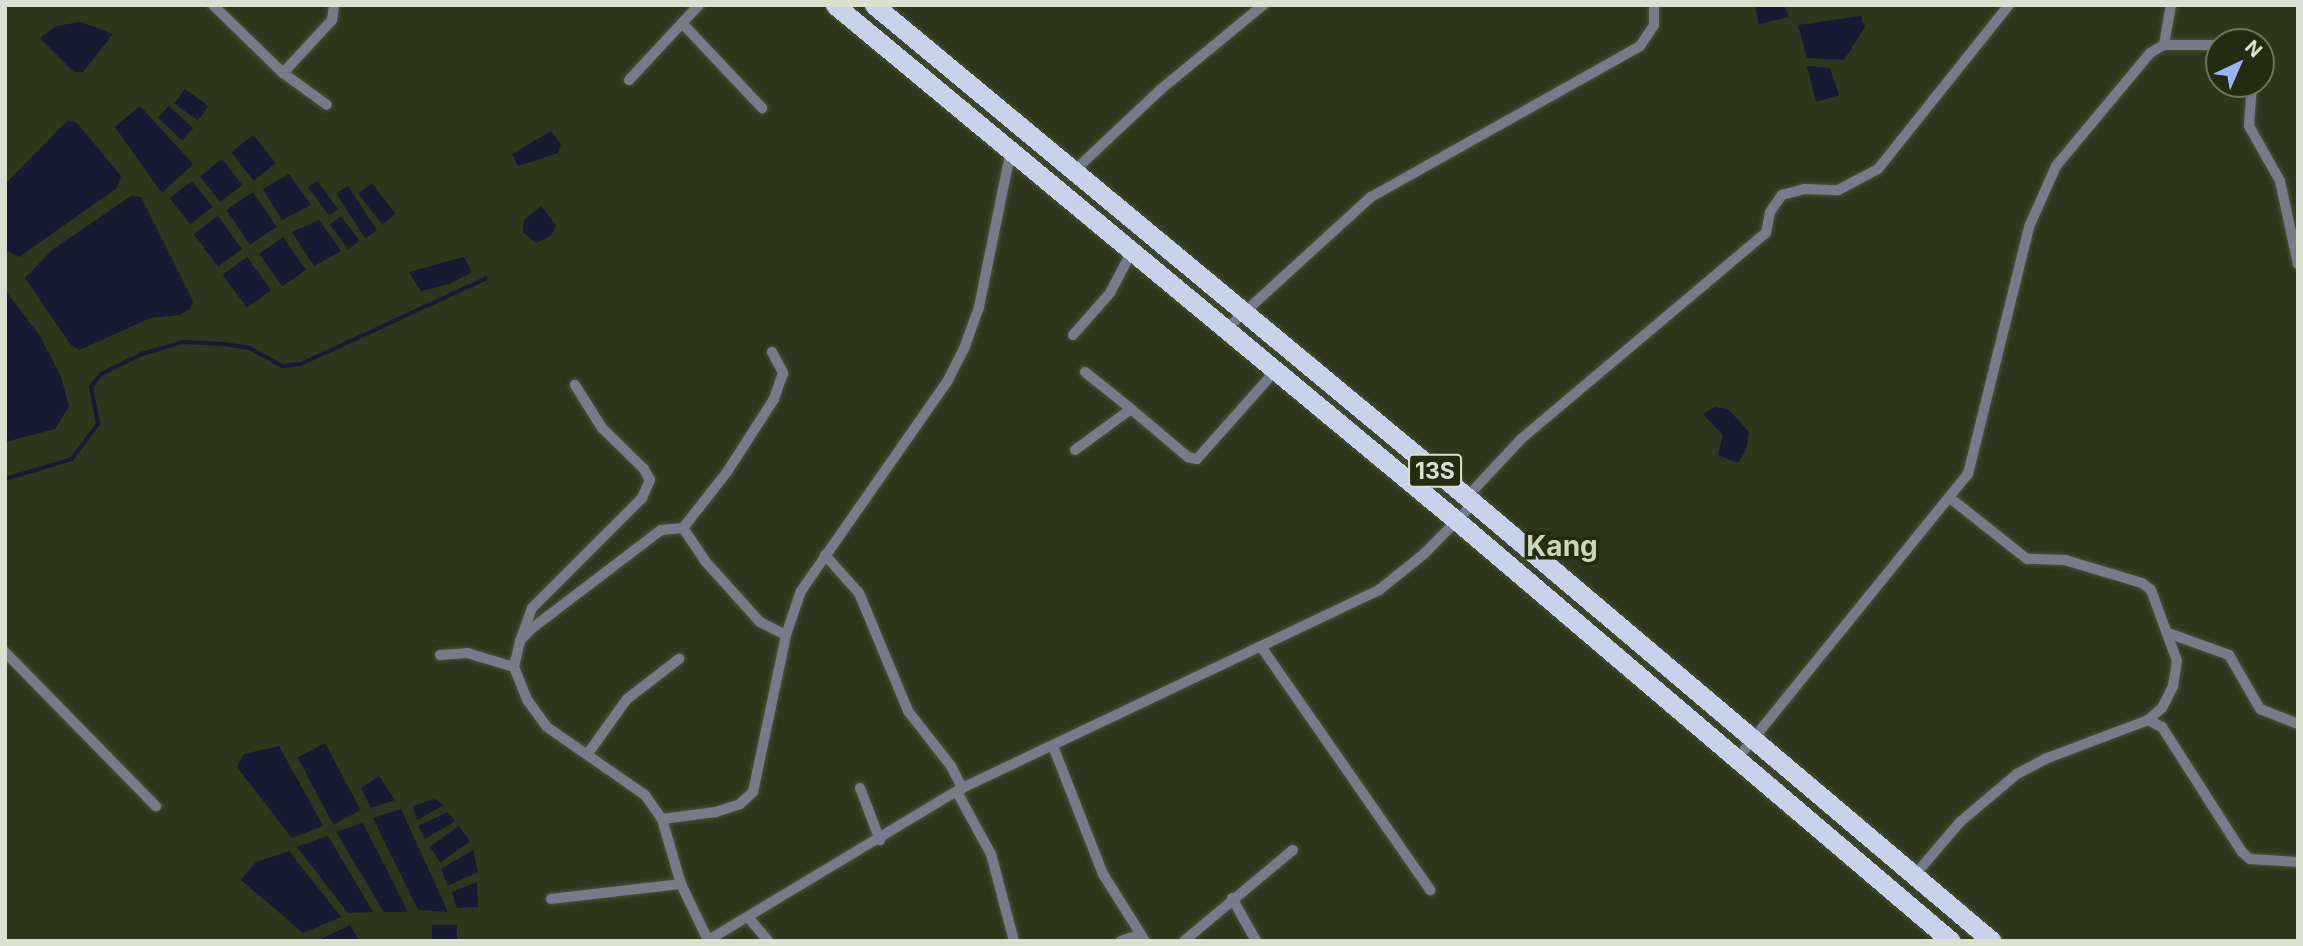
<!DOCTYPE html>
<style>
body{margin:0}
#map{position:relative;width:2303px;height:946px;overflow:hidden;background:#2c371b;font-family:Inter,sans-serif}
div>[style]{position:absolute}
[style*='--x']{left:calc(var(--x)*1px);top:calc(var(--y)*1px);width:calc(var(--w)*1px);rotate:calc(var(--a)*1deg)}
.water>*{inset:0;background:#141b33;transform-origin:0 0}
.stream>*{height:3.5px;margin:-1.75px;padding:0 1.75px;transform-origin:1.75px;border-radius:1.75px;background:#141b33}
.roads{filter:drop-shadow(0 0 2px #485238) drop-shadow(0 0 2px #485238)}
.minor>*{height:10px;margin:-5px;padding:0 5px;transform-origin:5px;border-radius:5px;background:#767b89}
.trunk>*{height:19px;margin:-9.5px;padding:0 9.5px;transform-origin:9.5px;border-radius:9.5px;background:#c8d2ed}
span{translate:-50% -50%;white-space:nowrap;text-align:center;line-height:1.15;-webkit-text-stroke:7px #222c11;paint-order:stroke}
.shield-label span{padding:2px 5px;background:#222c11;border:2px solid;border-radius:5px;-webkit-text-stroke-width:0}
.shield-label{font-size:23px;color:#d9e1d0;font-weight:700}
.quarter-label{font-size:28px;color:#c9d8b6;font-weight:700}
.frame{position:absolute;inset:0;border:7px solid #d9e1d0;pointer-events:none}
.north{position:absolute;left:2205px;top:28px;width:70px;height:70px;box-sizing:border-box;background:#222c11;border:2px solid #6b745d;border-radius:50%;rotate:44deg;font-size:19px;font-weight:700;line-height:28px;text-align:center;color:#d9e1d0}
.north::after{content:'';display:block;margin:auto;width:24px;height:32px;background:#9db4fd;clip-path:polygon(50% 0,100% 100%,50% 72%,0 100%)}
</style>
<div id="map">
<div class="water">
<div style="clip-path:polygon(1755px 5px,1784px 5px,1789px 17px,1759px 24px)"></div>
<div style="clip-path:polygon(1861px 16px,1865px 27px,1844px 60px,1807px 58px,1798px 25px)"></div>
<div style="clip-path:polygon(81px 22px,113px 34px,83px 72px,74px 72px,40px 38px,56px 26px)"></div>
<div style="clip-path:polygon(1807px 66px,1830px 68px,1839px 95px,1816px 102px)"></div>
<div style="left:185px;top:89px;width:29px;height:18px;rotate:36deg"></div>
<div style="clip-path:polygon(140px 106px,193px 164px,162px 193px,115px 127px)"></div>
<div style="left:169px;top:106px;width:33px;height:16px;rotate:43deg"></div>
<div style="clip-path:polygon(68px 120px,77px 123px,121px 176px,117px 188px,19px 257px,5px 250px,5px 184px)"></div>
<div style="clip-path:polygon(551px 131px,561px 144px,558px 153px,518px 166px,512px 154px)"></div>
<div style="left:253px;top:135px;width:36px;height:28px;rotate:51deg"></div>
<div style="left:222px;top:159px;width:33px;height:28px;rotate:52deg"></div>
<div style="clip-path:polygon(289px 174px,311px 205px,282px 220px,263px 189px)"></div>
<div style="left:192px;top:181px;width:33px;height:28px;rotate:52deg"></div>
<div style="left:317px;top:181px;width:35px;height:11px;rotate:53deg"></div>
<div style="left:372px;top:183px;width:39px;height:17px;rotate:53deg"></div>
<div style="left:348px;top:186px;width:53px;height:14px;rotate:57deg"></div>
<div style="left:253px;top:192px;width:42px;height:32px;rotate:56deg"></div>
<div style="clip-path:polygon(131px 196px,141px 197px,193px 301px,190px 309px,180px 315px,150px 318px,80px 350px,71px 345px,25px 278px,52px 250px)"></div>
<div style="clip-path:polygon(541px 206px,556px 225px,551px 236px,536px 243px,523px 232px,524px 220px)"></div>
<div style="left:218px;top:216px;width:41px;height:30px;rotate:54deg"></div>
<div style="left:341px;top:216px;width:31px;height:14px;rotate:53deg"></div>
<div style="clip-path:polygon(319px 220px,341px 251px,314px 266px,292px 232px)"></div>
<div style="left:283px;top:237px;width:40px;height:29px;rotate:55deg"></div>
<div style="left:247px;top:257px;width:41px;height:30px;rotate:54deg"></div>
<div style="clip-path:polygon(464px 257px,472px 272px,449px 284px,421px 291px,409px 272px)"></div>
<div style="clip-path:polygon(5px 290px,40px 336px,61px 377px,69px 406px,55px 429px,5px 442px)"></div>
<div style="clip-path:polygon(1715px 407px,1728px 409px,1749px 432px,1746px 450px,1738px 463px,1718px 455px,1723px 435px,1703px 414px)"></div>
<div style="left:325px;top:743px;width:76px;height:31px;rotate:62deg"></div>
<div style="clip-path:polygon(279px 746px,323px 826px,292px 838px,237px 767px,244px 754px)"></div>
<div style="clip-path:polygon(379px 776px,395px 800px,371px 808px,361px 788px)"></div>
<div style="clip-path:polygon(435px 799px,444px 805px,417px 820px,413px 806px)"></div>
<div style="clip-path:polygon(401px 809px,448px 912px,418px 910px,373px 818px)"></div>
<div style="clip-path:polygon(448px 812px,455px 821px,425px 839px,418px 826px)"></div>
<div style="clip-path:polygon(363px 823px,408px 912px,384px 912px,336px 832px)"></div>
<div style="left:459px;top:826px;width:19px;height:36px;rotate:55deg"></div>
<div style="clip-path:polygon(328px 836px,373px 912px,348px 913px,297px 847px)"></div>
<div style="clip-path:polygon(473px 850px,478px 872px,448px 886px,441px 869px)"></div>
<div style="clip-path:polygon(289px 851px,341px 917px,303px 933px,241px 880px,256px 862px)"></div>
<div style="clip-path:polygon(477px 882px,478px 907px,457px 908px,452px 892px)"></div>
<div style="clip-path:polygon(350px 925px,359px 941px,317px 941px)"></div>
<div style="left:432px;top:925px;width:25px;height:16px"></div>
</div>
<div class="stream">
<div style="--x:5;--y:479;--w:70;--a:-16.6"></div>
<div style="--x:72;--y:459;--w:44;--a:-53.4"></div>
<div style="--x:98;--y:424;--w:38;--a:-101"></div>
<div style="--x:91;--y:387;--w:16;--a:-52"></div>
<div style="--x:101;--y:374;--w:46;--a:-26"></div>
<div style="--x:142;--y:354;--w:43;--a:-16.3"></div>
<div style="--x:183;--y:342;--w:40;--a:2.9"></div>
<div style="--x:223;--y:344;--w:27;--a:8"></div>
<div style="--x:250;--y:348;--w:37;--a:29"></div>
<div style="--x:282;--y:366;--w:19;--a:-6"></div>
<div style="--x:301;--y:364;--w:203;--a:-24.8"></div>
</div>
<div class="roads">
<div class="minor">
<div style="--x:213;--y:5;--w:98;--a:44.2"></div>
<div style="--x:283;--y:73;--w:72;--a:-47.2"></div>
<div style="--x:332;--y:20;--w:15;--a:-82"></div>
<div style="--x:682;--y:23;--w:117;--a:46.7"></div>
<div style="--x:2164;--y:45;--w:41;--a:-80.1"></div>
<div style="--x:283;--y:73;--w:54;--a:36"></div>
<div style="--x:629;--y:80;--w:103;--a:-47"></div>
<div style="--x:2252;--y:84;--w:42;--a:94.1"></div>
<div style="--x:2249;--y:126;--w:63;--a:60.6"></div>
<div style="--x:2280;--y:181;--w:85;--a:77.8"></div>
<div style="--x:1073;--y:172;--w:120;--a:-43.3"></div>
<div style="--x:1160;--y:90;--w:134;--a:-39.5"></div>
<div style="--x:1224;--y:331;--w:199;--a:-42.4"></div>
<div style="--x:1371;--y:197;--w:308;--a:-29.3"></div>
<div style="--x:1640;--y:46;--w:25;--a:-56"></div>
<div style="--x:1654;--y:25;--w:20;--a:-90"></div>
<div style="--x:1073;--y:335;--w:56;--a:-48.6"></div>
<div style="--x:1110;--y:293;--w:45;--a:-62.3"></div>
<div style="--x:772;--y:352;--w:24;--a:62"></div>
<div style="--x:783;--y:373;--w:28;--a:109"></div>
<div style="--x:774;--y:399;--w:87;--a:122.8"></div>
<div style="--x:727;--y:472;--w:71;--a:128.2"></div>
<div style="--x:683;--y:528;--w:22;--a:175"></div>
<div style="--x:661;--y:530;--w:163;--a:142.7"></div>
<div style="--x:531;--y:629;--w:16;--a:133"></div>
<div style="--x:520;--y:641;--w:27;--a:103"></div>
<div style="--x:514;--y:667;--w:37;--a:68"></div>
<div style="--x:528;--y:701;--w:32;--a:54"></div>
<div style="--x:547;--y:727;--w:119;--a:34.8"></div>
<div style="--x:645;--y:795;--w:29;--a:55"></div>
<div style="--x:662;--y:819;--w:54;--a:-7.4"></div>
<div style="--x:716;--y:812;--w:25;--a:-18"></div>
<div style="--x:740;--y:804;--w:18;--a:-43"></div>
<div style="--x:753;--y:792;--w:160;--a:-78.1"></div>
<div style="--x:786;--y:635;--w:46;--a:-71.2"></div>
<div style="--x:801;--y:591;--w:255;--a:-55.1"></div>
<div style="--x:947;--y:382;--w:37;--a:-63"></div>
<div style="--x:964;--y:349;--w:45;--a:-70.3"></div>
<div style="--x:979;--y:307;--w:156;--a:-78.5"></div>
<div style="--x:1085;--y:372;--w:59;--a:38.8"></div>
<div style="--x:1075;--y:450;--w:69;--a:-36.2"></div>
<div style="--x:1131;--y:409;--w:75;--a:40.1"></div>
<div style="--x:1188;--y:457;--w:9;--a:13"></div>
<div style="--x:1197;--y:459;--w:118;--a:-48.4"></div>
<div style="--x:1467;--y:497;--w:79;--a:-47"></div>
<div style="--x:1521;--y:439;--w:320;--a:-40.1"></div>
<div style="--x:1766;--y:233;--w:21;--a:-79"></div>
<div style="--x:1770;--y:212;--w:21;--a:-55"></div>
<div style="--x:1782;--y:195;--w:23;--a:-15"></div>
<div style="--x:1804;--y:189;--w:34;--a:2"></div>
<div style="--x:1838;--y:190;--w:45;--a:-27.7"></div>
<div style="--x:1878;--y:169;--w:210;--a:-51.4"></div>
<div style="--x:683;--y:528;--w:40;--a:56"></div>
<div style="--x:705;--y:561;--w:82;--a:48"></div>
<div style="--x:760;--y:622;--w:29;--a:27"></div>
<div style="--x:825;--y:555;--w:51;--a:48.2"></div>
<div style="--x:859;--y:593;--w:128;--a:67.4"></div>
<div style="--x:908;--y:711;--w:70;--a:52"></div>
<div style="--x:951;--y:766;--w:25;--a:63"></div>
<div style="--x:2168;--y:633;--w:65;--a:19.8"></div>
<div style="--x:2229;--y:655;--w:62;--a:60.1"></div>
<div style="--x:2260;--y:709;--w:41;--a:21.5"></div>
<div style="--x:520;--y:641;--w:35;--a:-70"></div>
<div style="--x:532;--y:608;--w:156;--a:-45"></div>
<div style="--x:642;--y:498;--w:20;--a:-66"></div>
<div style="--x:650;--y:480;--w:13;--a:-119"></div>
<div style="--x:644;--y:469;--w:59;--a:-135.7"></div>
<div style="--x:602;--y:428;--w:51;--a:-122.1"></div>
<div style="--x:1262;--y:648;--w:295;--a:55.2"></div>
<div style="--x:5;--y:652;--w:216;--a:45.6"></div>
<div style="--x:440;--y:655;--w:27;--a:-4"></div>
<div style="--x:467;--y:653;--w:49;--a:16.6"></div>
<div style="--x:2148;--y:720;--w:16;--a:27"></div>
<div style="--x:2162;--y:727;--w:148;--a:57.4"></div>
<div style="--x:2242;--y:852;--w:11;--a:41"></div>
<div style="--x:2250;--y:859;--w:48;--a:3.6"></div>
<div style="--x:1053;--y:746;--w:137;--a:68.7"></div>
<div style="--x:1103;--y:874;--w:79;--a:57.9"></div>
<div style="--x:589;--y:752;--w:65;--a:-54.4"></div>
<div style="--x:627;--y:699;--w:66;--a:-37.6"></div>
<div style="--x:1737;--y:759;--w:367;--a:-51"></div>
<div style="--x:1968;--y:474;--w:254;--a:-76.1"></div>
<div style="--x:2029;--y:227;--w:67;--a:-66.1"></div>
<div style="--x:2056;--y:166;--w:147;--a:-50.2"></div>
<div style="--x:2150;--y:53;--w:16;--a:-30"></div>
<div style="--x:2164;--y:45;--w:55;--a:0"></div>
<div style="--x:860;--y:788;--w:56;--a:69"></div>
<div style="--x:957;--y:792;--w:71;--a:61.3"></div>
<div style="--x:991;--y:854;--w:90;--a:75.2"></div>
<div style="--x:662;--y:819;--w:68;--a:73.7"></div>
<div style="--x:681;--y:884;--w:62;--a:64.3"></div>
<div style="--x:1914;--y:876;--w:71;--a:-49.6"></div>
<div style="--x:1960;--y:822;--w:75;--a:-40.1"></div>
<div style="--x:2017;--y:774;--w:32;--a:-28"></div>
<div style="--x:2045;--y:759;--w:110;--a:-20.7"></div>
<div style="--x:2148;--y:720;--w:18;--a:-41"></div>
<div style="--x:2162;--y:708;--w:25;--a:-63"></div>
<div style="--x:2173;--y:686;--w:25;--a:-81"></div>
<div style="--x:2177;--y:661;--w:76;--a:-110.1"></div>
<div style="--x:2151;--y:590;--w:11;--a:-142"></div>
<div style="--x:2142;--y:583;--w:80;--a:-163.4"></div>
<div style="--x:2065;--y:560;--w:38;--a:-178"></div>
<div style="--x:2027;--y:559;--w:98;--a:-141.6"></div>
<div style="--x:1232;--y:898;--w:49;--a:60.8"></div>
<div style="--x:551;--y:899;--w:131;--a:-6.6"></div>
<div style="--x:748;--y:917;--w:31;--a:50"></div>
<div style="--x:707;--y:941;--w:297;--a:-31"></div>
<div style="--x:962;--y:788;--w:462;--a:-25.4"></div>
<div style="--x:1379;--y:590;--w:58;--a:-38.7"></div>
<div style="--x:1424;--y:554;--w:71;--a:-45.6"></div>
<div style="--x:1121;--y:941;--w:21;--a:-19"></div>
<div style="--x:1184;--y:941;--w:142;--a:-39.9"></div>
</div>
<div class="trunk">
<div style="--x:835;--y:5;--w:808;--a:39.68"></div>
<div style="--x:1457;--y:521;--w:648;--a:40.37"></div>
<div style="--x:874;--y:5;--w:780;--a:39.69"></div>
<div style="--x:1474;--y:503;--w:678;--a:40.22"></div>
</div>
</div>
<div class="shield-label">
<span style="left:1435px;top:471px">13S</span>
</div>
<div class="quarter-label">
<span style="left:1562px;top:546px">Kang</span>
</div>
<div class="frame"></div>
<div class="north">N</div>
</div>
